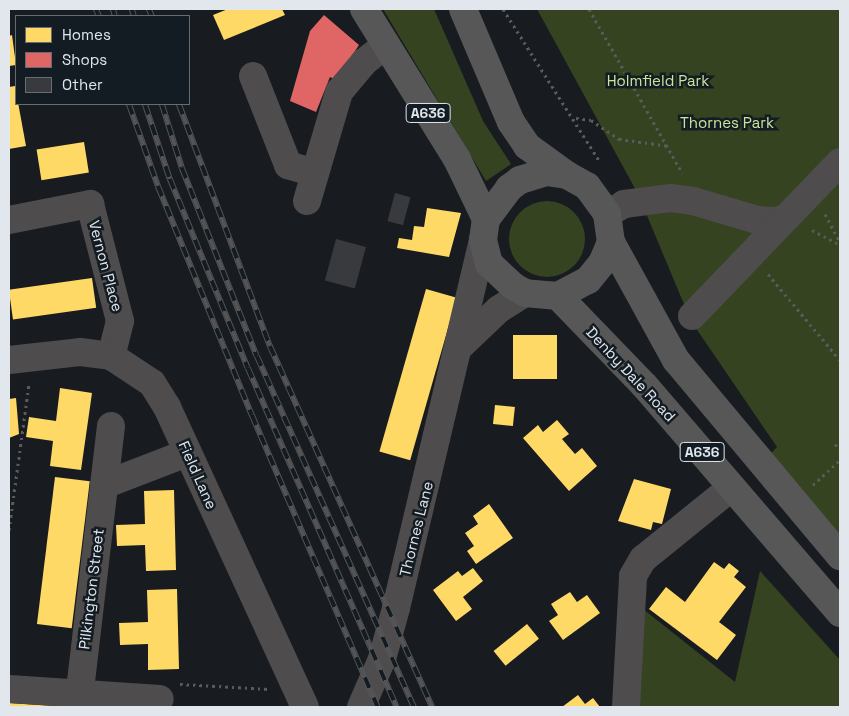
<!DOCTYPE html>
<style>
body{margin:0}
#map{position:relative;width:849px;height:716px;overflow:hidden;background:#181c20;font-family:"Space Grotesk",sans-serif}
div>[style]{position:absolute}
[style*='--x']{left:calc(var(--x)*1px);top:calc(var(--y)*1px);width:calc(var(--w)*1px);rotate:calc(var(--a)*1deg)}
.green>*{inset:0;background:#354320}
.round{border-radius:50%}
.homes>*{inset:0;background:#ffd966;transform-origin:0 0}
.shops>*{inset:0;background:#e06666}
.building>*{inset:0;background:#393a3d;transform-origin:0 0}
.path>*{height:3px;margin-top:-1.5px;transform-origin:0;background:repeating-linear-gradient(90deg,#5a5b5c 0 2.5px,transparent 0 6.5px)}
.minor>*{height:28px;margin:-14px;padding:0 14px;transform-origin:14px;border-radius:14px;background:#4e4c4d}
.major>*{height:28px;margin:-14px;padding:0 14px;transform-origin:14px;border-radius:14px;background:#575757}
.rail>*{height:5.5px;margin-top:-2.75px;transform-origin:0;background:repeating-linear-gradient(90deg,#141c23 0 11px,#545456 0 22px);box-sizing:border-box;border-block:1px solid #545456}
span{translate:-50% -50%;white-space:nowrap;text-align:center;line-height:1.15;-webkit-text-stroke:5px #141c23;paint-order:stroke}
.shield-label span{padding:1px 4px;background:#141c23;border:1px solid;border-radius:4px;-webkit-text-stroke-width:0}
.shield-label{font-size:14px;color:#e1e7ec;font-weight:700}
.park-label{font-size:15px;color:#c8e69a}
.street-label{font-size:15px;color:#e1e7ec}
.frame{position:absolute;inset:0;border:10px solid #e1e7ec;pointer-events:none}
.legend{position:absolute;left:15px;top:15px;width:175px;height:90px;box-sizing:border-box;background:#141c23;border:1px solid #666d73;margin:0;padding:6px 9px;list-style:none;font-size:15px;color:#e1e7ec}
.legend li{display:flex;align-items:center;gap:10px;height:25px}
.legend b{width:25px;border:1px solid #666d73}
</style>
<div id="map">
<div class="green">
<div style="clip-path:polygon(383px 9px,434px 9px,483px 121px,511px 164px,486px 181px)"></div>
<div style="clip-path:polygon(537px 9px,840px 9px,840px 556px,762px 463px,777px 447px,691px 321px,638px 194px)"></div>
<div class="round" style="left:509px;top:201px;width:76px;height:76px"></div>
<div style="clip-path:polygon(760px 571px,840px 660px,840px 707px,635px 707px,643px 609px,735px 682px)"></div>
</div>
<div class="homes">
<div style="clip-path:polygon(228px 9px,282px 9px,285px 15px,224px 40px,213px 15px)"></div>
<div style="clip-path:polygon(12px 35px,16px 65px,9px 66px,9px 36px)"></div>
<div style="clip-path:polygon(15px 86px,26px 146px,9px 149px,9px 87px)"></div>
<div style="left:84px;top:142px;width:31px;height:48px;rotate:81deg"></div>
<div style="clip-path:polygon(427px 208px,461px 213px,449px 257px,397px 248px,399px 238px,412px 240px,414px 226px,424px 227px)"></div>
<div style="left:92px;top:278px;width:30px;height:84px;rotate:82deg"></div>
<div style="left:426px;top:289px;width:32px;height:169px;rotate:16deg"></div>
<div style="left:513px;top:335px;width:44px;height:44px"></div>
<div style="clip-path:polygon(60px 388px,92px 393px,81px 470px,50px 466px,53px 441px,26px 437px,29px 417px,56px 421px)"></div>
<div style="clip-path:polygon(16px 398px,19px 434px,9px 438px,9px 399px)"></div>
<div style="left:495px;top:405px;width:20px;height:19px;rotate:6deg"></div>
<div style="clip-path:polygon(557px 420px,569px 434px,562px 439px,568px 446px,575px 454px,582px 448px,597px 466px,569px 491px,523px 438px,538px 425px,543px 432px)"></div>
<div style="left:55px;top:477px;width:35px;height:148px;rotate:7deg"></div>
<div style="clip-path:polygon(634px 479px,671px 489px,662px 524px,653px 522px,651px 530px,618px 521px)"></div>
<div style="clip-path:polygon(174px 490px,176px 570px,146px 571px,145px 545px,117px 546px,116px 525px,145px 524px,144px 491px)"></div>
<div style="clip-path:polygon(489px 504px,513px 538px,476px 564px,467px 551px,474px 546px,465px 533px,478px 524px,473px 516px)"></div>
<div style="clip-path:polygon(714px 562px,724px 569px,729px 563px,739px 571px,734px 577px,746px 587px,719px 622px,736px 635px,717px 660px,649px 609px,666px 587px,685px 602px)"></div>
<div style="clip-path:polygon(473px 568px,483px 581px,463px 597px,472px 609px,456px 621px,433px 590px,458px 571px,462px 576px)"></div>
<div style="clip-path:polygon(177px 589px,179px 669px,148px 670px,148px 644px,120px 645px,119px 623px,148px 622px,147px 590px)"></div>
<div style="clip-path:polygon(570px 592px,577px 602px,587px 595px,600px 613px,563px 640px,549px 621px,558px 615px,551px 604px)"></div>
<div style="left:527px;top:624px;width:19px;height:43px;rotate:51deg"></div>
<div style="clip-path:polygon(578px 695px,585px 704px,593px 698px,600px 707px,562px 707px)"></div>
<div style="clip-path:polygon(9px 703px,56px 706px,56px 707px,9px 707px)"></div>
</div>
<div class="shops">
<div style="clip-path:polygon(324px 15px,359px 45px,336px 80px,330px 77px,316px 112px,290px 101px,310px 31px)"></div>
</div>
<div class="building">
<div style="left:395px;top:193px;width:16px;height:29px;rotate:15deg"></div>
<div style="left:336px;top:239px;width:31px;height:43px;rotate:15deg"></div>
</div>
<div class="path">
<div style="--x:503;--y:9;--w:181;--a:57.6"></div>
<div style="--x:589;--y:9;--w:189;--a:60.4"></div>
<div style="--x:576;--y:118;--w:15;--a:8"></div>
<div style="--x:591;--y:120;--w:34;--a:34"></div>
<div style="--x:619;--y:139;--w:51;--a:7.8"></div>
<div style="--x:825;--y:214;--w:32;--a:62"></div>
<div style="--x:812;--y:230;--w:32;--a:28"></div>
<div style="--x:768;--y:274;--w:112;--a:50.1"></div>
<div style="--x:835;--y:444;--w:7;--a:45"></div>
<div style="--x:813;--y:485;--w:37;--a:-43"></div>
<div style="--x:9;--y:530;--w:147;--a:-82.2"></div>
<div style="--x:180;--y:684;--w:89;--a:3.2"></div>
</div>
<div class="minor">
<div style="--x:253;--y:76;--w:96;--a:68.5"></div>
<div style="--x:288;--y:165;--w:28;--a:17"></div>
<div style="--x:307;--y:201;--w:114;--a:-73.6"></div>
<div style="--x:339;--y:92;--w:39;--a:-50"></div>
<div style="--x:364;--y:62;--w:28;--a:-38"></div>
<div style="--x:607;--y:214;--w:20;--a:-30"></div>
<div style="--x:624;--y:204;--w:46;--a:-7.4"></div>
<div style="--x:670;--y:198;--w:23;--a:7"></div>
<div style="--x:693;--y:201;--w:67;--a:16.5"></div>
<div style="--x:757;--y:220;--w:20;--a:3"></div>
<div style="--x:777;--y:221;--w:11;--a:-22"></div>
<div style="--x:787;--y:217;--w:76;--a:-46.1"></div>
<div style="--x:9;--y:220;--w:83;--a:-11.2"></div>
<div style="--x:90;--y:204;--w:121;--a:75.6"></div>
<div style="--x:120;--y:321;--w:36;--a:104"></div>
<div style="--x:692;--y:316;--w:137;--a:-46.2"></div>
<div style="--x:459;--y:347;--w:55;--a:-43.5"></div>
<div style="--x:499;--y:309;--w:31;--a:-32"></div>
<div style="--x:9;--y:360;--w:71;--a:-6.4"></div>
<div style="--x:80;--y:352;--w:31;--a:7"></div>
<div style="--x:111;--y:356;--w:49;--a:33.4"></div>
<div style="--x:152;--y:383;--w:28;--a:58"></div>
<div style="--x:167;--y:407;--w:330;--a:65.3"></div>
<div style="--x:104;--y:485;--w:89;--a:-21.1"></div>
<div style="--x:9;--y:689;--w:151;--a:3.8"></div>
<div style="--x:78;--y:707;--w:283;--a:-83.3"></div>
<div style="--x:361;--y:707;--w:52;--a:-66.4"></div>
<div style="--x:382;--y:659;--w:53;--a:-74.6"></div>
<div style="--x:396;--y:608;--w:378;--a:-76.7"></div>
<div style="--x:626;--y:707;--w:131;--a:-86.9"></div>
<div style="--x:633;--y:576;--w:20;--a:-60"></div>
<div style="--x:643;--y:559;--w:114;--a:-39"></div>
</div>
<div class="major">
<div style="--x:364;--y:9;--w:176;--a:58.2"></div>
<div style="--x:457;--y:159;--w:67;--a:64.2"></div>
<div style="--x:463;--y:9;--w:123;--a:67"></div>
<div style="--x:511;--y:122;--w:29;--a:56"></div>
<div style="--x:527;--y:146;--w:49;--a:35.9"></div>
<div style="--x:546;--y:172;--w:21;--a:8"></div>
<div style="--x:567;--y:175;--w:23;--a:29"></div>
<div style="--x:587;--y:186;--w:34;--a:54"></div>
<div style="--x:607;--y:214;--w:28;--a:82"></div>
<div style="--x:611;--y:242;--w:23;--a:113"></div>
<div style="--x:602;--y:263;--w:22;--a:129"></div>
<div style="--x:588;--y:280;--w:34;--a:152"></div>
<div style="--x:558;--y:296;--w:33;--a:-175"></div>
<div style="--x:525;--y:293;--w:14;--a:-150"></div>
<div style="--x:513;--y:286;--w:33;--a:-137"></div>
<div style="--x:489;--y:264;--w:25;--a:-104"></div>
<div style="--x:483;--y:240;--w:21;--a:-82"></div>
<div style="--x:486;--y:219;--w:39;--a:-53"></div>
<div style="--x:509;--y:188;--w:14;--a:-36"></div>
<div style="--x:520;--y:180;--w:27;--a:-17"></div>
<div style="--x:611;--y:242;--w:135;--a:61.2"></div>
<div style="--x:676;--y:360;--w:256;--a:50.1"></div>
<div style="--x:558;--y:296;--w:124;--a:46"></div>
<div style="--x:644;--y:385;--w:301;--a:49.3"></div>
</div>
<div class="rail">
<div style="--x:96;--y:9;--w:8;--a:67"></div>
<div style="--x:113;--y:9;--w:7;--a:74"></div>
<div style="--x:132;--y:9;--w:7;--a:74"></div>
<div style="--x:149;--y:9;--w:8;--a:67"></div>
<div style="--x:129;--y:104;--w:87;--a:70.5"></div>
<div style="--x:158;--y:186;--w:248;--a:67.7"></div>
<div style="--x:252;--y:415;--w:318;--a:66.7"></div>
<div style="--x:145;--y:104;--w:79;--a:71.6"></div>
<div style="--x:170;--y:179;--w:204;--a:67.6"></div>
<div style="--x:248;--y:368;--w:370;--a:66.3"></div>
<div style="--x:162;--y:104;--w:67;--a:72.6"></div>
<div style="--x:182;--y:168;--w:202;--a:68.3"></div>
<div style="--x:257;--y:356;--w:385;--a:65.9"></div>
<div style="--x:179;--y:104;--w:259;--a:69.4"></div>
<div style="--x:270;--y:346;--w:396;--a:65.8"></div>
</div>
<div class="shield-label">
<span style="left:428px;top:113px">A636</span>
<span style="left:702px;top:452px">A636</span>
</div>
<div class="park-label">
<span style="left:658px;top:81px">Holmfield Park</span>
<span style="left:727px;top:123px">Thornes Park</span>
</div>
<div class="street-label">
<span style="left:106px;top:266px;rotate:75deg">Vernon Place</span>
<span style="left:631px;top:374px;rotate:47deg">Denby Dale Road</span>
<span style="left:198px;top:475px;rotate:66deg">Field Lane</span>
<span style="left:416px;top:529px;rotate:-76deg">Thornes Lane</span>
<span style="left:91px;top:589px;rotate:-83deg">Pilkington Street</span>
</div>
<div class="frame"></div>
<ul class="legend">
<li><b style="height:14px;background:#ffd966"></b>Homes</li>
<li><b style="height:14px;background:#e06666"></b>Shops</li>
<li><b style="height:14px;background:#393a3d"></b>Other</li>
</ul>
</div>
